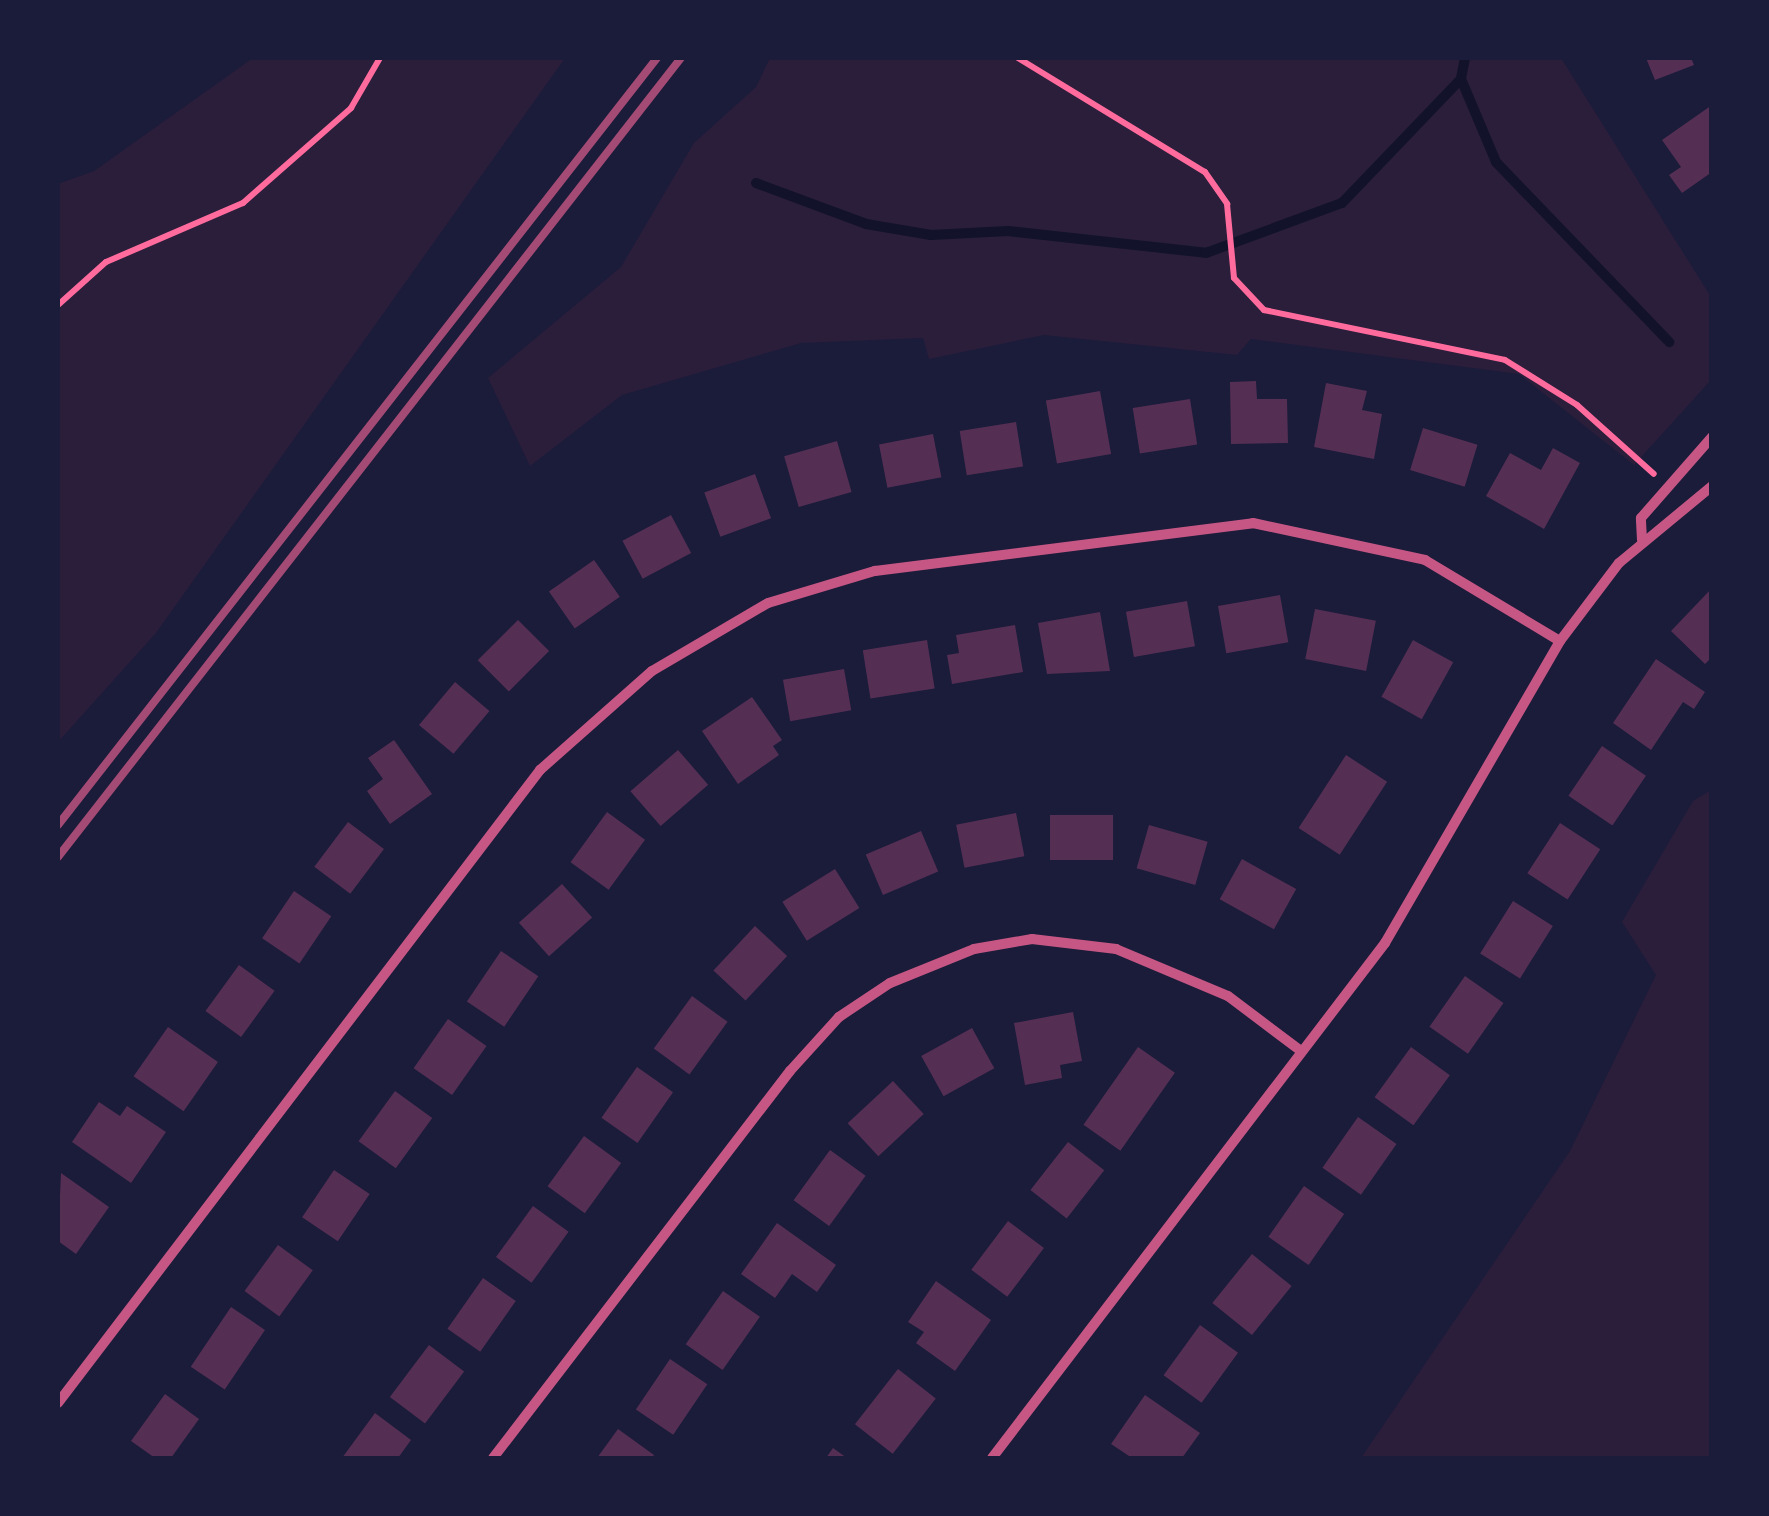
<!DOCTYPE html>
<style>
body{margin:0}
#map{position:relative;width:1769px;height:1516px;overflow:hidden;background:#1b1b3a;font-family:Karla,sans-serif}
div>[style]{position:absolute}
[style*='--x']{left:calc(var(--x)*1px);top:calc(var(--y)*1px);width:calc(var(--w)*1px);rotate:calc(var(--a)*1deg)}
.green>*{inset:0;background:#2a1e3b}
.stream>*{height:10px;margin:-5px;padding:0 5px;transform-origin:5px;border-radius:5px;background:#12122b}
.building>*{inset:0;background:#542f53;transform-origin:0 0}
.path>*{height:6px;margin:-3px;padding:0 3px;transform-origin:3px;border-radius:3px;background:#ff6b9d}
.minor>*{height:10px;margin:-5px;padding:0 5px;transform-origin:5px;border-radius:5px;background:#c65784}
.rail>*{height:8px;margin:-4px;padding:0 4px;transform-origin:4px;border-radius:4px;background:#a44b75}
span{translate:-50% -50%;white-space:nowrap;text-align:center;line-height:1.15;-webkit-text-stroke:8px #1b1b3a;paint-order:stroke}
.frame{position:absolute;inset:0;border:60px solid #1b1b3a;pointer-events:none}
</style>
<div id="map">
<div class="green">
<div style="clip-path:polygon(253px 58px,565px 58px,156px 633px,58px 742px,58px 184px,94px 171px)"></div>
<div style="clip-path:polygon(770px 58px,1561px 58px,1711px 297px,1711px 380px,1634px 465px,1519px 374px,1251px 339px,1237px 355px,1044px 335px,929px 359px,923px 338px,801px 343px,622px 395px,530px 466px,488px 378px,621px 267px,694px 143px,756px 87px)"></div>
<div style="clip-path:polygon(1711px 790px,1711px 1458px,1361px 1458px,1570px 1151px,1656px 975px,1622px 922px,1693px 801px)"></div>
</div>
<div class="stream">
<div style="--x:1465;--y:58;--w:21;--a:101"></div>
<div style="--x:1461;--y:79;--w:90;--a:67.1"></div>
<div style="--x:1496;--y:162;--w:250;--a:46.1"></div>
<div style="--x:756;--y:183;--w:117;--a:20.4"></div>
<div style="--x:866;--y:224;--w:66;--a:9.6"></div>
<div style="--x:931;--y:235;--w:77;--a:-3"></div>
<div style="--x:1008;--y:231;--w:199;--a:6.3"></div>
<div style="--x:1206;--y:253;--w:145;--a:-20.2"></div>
<div style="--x:1342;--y:203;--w:172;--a:-46.2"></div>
</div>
<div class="building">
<div style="clip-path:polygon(1646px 58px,1691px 58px,1694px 65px,1655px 80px)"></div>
<div style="clip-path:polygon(1712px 105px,1712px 172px,1682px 193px,1669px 175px,1681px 167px,1662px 140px)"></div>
<div style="clip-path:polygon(1256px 381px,1257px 399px,1287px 399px,1288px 443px,1231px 444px,1230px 382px)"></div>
<div style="clip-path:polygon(1326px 383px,1367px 391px,1362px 410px,1382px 414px,1374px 459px,1314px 447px)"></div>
<div style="left:1100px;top:391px;width:64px;height:55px;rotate:80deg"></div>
<div style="left:1190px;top:399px;width:46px;height:58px;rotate:81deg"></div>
<div style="left:1016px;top:422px;width:45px;height:57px;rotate:81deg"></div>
<div style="left:1423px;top:428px;width:57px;height:44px;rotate:17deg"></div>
<div style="left:933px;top:434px;width:44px;height:55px;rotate:79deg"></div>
<div style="left:837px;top:441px;width:53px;height:55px;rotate:74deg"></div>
<div style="clip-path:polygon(1553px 448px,1580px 463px,1544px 529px,1486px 496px,1510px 453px,1541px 470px)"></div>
<div style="left:755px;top:474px;width:47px;height:54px;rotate:70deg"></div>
<div style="left:671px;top:515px;width:43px;height:55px;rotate:62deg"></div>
<div style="left:594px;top:560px;width:45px;height:55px;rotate:55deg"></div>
<div style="clip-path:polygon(1712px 588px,1712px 657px,1705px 664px,1671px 631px)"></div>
<div style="left:1280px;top:595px;width:48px;height:63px;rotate:80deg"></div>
<div style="left:1187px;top:601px;width:46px;height:62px;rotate:80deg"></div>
<div style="left:1315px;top:609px;width:62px;height:51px;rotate:11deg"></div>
<div style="clip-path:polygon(1100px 612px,1110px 671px,1047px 674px,1038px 623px)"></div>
<div style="left:518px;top:620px;width:44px;height:57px;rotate:45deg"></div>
<div style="clip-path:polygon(1015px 625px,1023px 672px,952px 684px,947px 655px,959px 653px,956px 635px)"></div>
<div style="left:927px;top:640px;width:49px;height:65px;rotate:81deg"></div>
<div style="left:1413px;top:640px;width:46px;height:65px;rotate:29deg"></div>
<div style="clip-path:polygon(1656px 659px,1705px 692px,1694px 709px,1683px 702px,1651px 750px,1613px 723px)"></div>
<div style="left:844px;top:669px;width:42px;height:62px;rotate:80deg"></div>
<div style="left:455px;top:682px;width:45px;height:56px;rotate:40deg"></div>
<div style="clip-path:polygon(752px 697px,782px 740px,773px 746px,779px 755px,738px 784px,702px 731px)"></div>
<div style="clip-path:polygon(394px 740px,432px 794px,390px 824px,367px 791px,383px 779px,368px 758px)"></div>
<div style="left:1602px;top:746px;width:53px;height:60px;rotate:34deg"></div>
<div style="left:678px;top:750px;width:46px;height:63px;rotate:49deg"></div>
<div style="left:1346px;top:755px;width:49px;height:87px;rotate:33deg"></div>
<div style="left:607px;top:812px;width:47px;height:62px;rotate:36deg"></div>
<div style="left:1016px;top:813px;width:44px;height:61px;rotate:79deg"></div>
<div style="left:1050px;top:815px;width:63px;height:45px"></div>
<div style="left:348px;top:822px;width:45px;height:56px;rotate:37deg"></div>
<div style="left:1560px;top:823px;width:48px;height:60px;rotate:33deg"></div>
<div style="left:1149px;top:825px;width:61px;height:45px;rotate:16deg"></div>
<div style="left:921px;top:831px;width:44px;height:60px;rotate:67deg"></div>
<div style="left:1242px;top:859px;width:62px;height:46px;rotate:29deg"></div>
<div style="left:835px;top:869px;width:46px;height:62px;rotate:58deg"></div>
<div style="left:562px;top:884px;width:45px;height:58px;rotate:48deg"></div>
<div style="left:294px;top:891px;width:45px;height:57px;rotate:34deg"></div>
<div style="left:1513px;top:901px;width:47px;height:62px;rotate:32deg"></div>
<div style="left:755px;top:926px;width:44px;height:61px;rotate:43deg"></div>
<div style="left:501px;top:951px;width:45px;height:61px;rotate:34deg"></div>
<div style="left:239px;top:965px;width:44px;height:57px;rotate:36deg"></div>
<div style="left:1465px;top:976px;width:47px;height:62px;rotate:35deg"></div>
<div style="left:692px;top:996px;width:44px;height:65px;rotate:36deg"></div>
<div style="clip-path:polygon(1073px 1012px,1082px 1061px,1060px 1065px,1062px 1078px,1025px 1085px,1014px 1023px)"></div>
<div style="left:448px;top:1019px;width:47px;height:60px;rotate:35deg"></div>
<div style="left:168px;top:1027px;width:61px;height:60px;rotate:35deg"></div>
<div style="left:972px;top:1028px;width:46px;height:58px;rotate:61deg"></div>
<div style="left:1138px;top:1047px;width:45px;height:95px;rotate:35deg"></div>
<div style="left:1411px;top:1047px;width:48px;height:62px;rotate:36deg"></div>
<div style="left:637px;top:1067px;width:44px;height:62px;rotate:35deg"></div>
<div style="left:893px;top:1081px;width:45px;height:62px;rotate:47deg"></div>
<div style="left:395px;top:1091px;width:46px;height:62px;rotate:36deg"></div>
<div style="clip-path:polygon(99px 1102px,120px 1116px,127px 1106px,166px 1132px,131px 1183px,72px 1142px)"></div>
<div style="left:1358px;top:1117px;width:47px;height:62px;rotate:35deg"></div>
<div style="left:584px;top:1136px;width:46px;height:62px;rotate:36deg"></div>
<div style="left:1068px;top:1142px;width:46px;height:61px;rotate:38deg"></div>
<div style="left:830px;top:1150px;width:44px;height:62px;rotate:36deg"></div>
<div style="left:334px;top:1170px;width:43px;height:57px;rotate:34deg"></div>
<div style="clip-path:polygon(61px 1173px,109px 1207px,76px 1254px,58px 1241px)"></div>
<div style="left:1304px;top:1186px;width:49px;height:62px;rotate:35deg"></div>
<div style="left:533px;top:1206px;width:44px;height:63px;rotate:36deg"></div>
<div style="left:1008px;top:1221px;width:45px;height:61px;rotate:37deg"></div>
<div style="clip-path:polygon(777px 1223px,836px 1265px,817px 1292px,792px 1274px,775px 1298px,741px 1274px)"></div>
<div style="left:278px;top:1245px;width:43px;height:57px;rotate:36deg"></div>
<div style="left:1252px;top:1254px;width:51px;height:63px;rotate:39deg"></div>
<div style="left:483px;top:1278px;width:40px;height:62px;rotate:35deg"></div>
<div style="clip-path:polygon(936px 1281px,991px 1320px,955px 1371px,916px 1343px,924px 1332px,908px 1322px)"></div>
<div style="left:723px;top:1291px;width:45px;height:65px;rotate:35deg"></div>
<div style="left:231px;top:1307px;width:41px;height:72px;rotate:34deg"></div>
<div style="left:1200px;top:1325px;width:47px;height:62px;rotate:36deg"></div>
<div style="left:429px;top:1345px;width:44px;height:65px;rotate:37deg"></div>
<div style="left:670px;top:1359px;width:45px;height:61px;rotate:34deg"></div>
<div style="left:898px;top:1369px;width:48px;height:70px;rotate:38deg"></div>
<div style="clip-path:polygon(165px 1394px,199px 1419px,171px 1458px,155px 1458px,131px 1441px)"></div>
<div style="clip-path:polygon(1145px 1395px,1200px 1433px,1182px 1458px,1132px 1458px,1111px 1444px)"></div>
<div style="clip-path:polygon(375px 1413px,411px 1440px,398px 1458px,342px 1458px)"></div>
<div style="clip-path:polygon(618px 1429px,654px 1455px,652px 1458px,597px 1458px)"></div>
<div style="clip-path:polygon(833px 1448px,847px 1458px,826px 1458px)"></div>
</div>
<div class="path">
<div style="--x:1018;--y:58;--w:219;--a:31.4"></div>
<div style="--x:1205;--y:172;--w:39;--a:55"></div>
<div style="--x:1227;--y:204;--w:74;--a:84.6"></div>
<div style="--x:1234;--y:278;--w:44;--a:46.8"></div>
<div style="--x:1264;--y:310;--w:246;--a:11.7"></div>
<div style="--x:1505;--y:360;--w:85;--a:32"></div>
<div style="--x:1577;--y:405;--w:103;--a:41.9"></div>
<div style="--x:58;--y:305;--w:64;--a:-41.9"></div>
<div style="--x:106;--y:262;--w:149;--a:-23.3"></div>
<div style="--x:243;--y:203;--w:144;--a:-41.3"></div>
<div style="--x:351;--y:108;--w:58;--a:-59.9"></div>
</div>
<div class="minor">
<div style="--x:1642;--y:540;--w:22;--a:-93"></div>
<div style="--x:1641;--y:518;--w:108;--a:-48.8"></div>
<div style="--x:58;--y:1403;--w:796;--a:-52.71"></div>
<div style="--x:540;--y:770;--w:149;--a:-41.5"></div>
<div style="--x:652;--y:671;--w:134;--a:-30.4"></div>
<div style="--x:768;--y:603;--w:112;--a:-16.7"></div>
<div style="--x:875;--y:571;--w:381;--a:-7.2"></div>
<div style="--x:1253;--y:523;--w:176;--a:12.1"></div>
<div style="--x:1425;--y:560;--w:157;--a:31"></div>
<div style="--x:493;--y:1458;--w:488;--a:-52.5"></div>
<div style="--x:790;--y:1071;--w:73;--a:-47.8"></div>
<div style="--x:839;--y:1017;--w:61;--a:-33.7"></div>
<div style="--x:890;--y:983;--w:91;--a:-22"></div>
<div style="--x:974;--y:949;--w:59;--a:-9.8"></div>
<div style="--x:1032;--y:939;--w:85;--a:6.8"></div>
<div style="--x:1116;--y:949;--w:121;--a:22.8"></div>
<div style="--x:1228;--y:996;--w:91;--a:37"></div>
<div style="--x:992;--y:1458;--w:648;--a:-52.65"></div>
<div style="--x:1385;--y:943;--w:349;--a:-59.9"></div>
<div style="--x:1560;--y:641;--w:98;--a:-52.9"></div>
<div style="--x:1619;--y:563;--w:121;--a:-39.6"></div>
</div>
<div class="rail">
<div style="--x:58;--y:825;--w:973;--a:-52.01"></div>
<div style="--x:58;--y:857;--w:1013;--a:-52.06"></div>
</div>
<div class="frame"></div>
</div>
